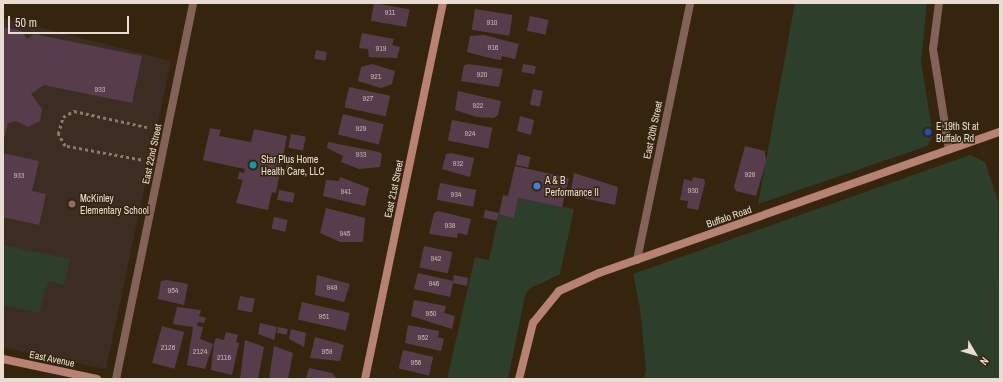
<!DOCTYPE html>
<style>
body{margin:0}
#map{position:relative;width:1003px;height:382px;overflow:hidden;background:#35250f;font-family:"Archivo Narrow",sans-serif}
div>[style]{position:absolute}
.education>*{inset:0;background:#3d2c22}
.green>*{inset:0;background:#2d3e2b}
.building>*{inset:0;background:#573d4c;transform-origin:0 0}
.path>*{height:2.5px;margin-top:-1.25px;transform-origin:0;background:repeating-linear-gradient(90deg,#8a7c6a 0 3px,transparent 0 6px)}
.street>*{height:8px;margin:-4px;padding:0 4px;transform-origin:4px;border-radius:4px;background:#836258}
.secondary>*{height:8px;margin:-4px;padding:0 4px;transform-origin:4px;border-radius:4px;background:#b78173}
.dots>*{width:11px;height:11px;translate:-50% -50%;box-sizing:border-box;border:2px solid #35250f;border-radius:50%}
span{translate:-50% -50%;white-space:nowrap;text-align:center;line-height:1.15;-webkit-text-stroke:3px #35250f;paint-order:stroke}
.number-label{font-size:8px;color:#c4b5af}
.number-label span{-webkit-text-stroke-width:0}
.poi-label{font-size:10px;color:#e8ddd0}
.left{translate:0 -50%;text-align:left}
.street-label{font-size:10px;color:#e8ddd0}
.frame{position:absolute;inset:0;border:4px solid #e8ddd0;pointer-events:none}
.north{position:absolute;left:955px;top:334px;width:40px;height:40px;-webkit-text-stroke:3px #35250f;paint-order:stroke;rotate:128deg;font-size:11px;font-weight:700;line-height:16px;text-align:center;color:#e8ddd0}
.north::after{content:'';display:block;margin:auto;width:14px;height:18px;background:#e8ddd0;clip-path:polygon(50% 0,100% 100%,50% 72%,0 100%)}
.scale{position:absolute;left:8px;top:16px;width:121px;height:18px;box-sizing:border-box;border:2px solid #e8ddd0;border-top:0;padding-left:5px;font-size:12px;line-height:14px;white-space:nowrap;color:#e8ddd0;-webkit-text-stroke:3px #35250f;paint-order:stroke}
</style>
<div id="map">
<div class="education">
<div style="clip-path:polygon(3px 18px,171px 61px,106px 369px,3px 348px)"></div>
</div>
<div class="green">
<div style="clip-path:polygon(795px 3px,927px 3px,921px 62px,933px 136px,927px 146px,758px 204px)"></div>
<div style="clip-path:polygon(970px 155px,985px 162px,998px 201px,1000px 379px,644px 379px,646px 370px,640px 308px,633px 274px)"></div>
<div style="clip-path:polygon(518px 198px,574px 209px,560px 274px,529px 289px,525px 296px,508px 379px,447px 379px,475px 257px,489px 260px,499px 214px,514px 217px)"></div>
<div style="clip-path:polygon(3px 245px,70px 259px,64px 285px,48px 281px,39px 313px,3px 305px)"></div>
</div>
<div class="building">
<div style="left:374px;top:3px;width:36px;height:18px;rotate:10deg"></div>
<div style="left:475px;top:9px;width:38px;height:21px;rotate:9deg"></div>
<div style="left:530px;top:16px;width:19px;height:15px;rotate:12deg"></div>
<div style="clip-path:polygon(3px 27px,22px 31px,27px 39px,34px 34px,142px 56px,132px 103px,44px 85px,31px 94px,42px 109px,40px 121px,28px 127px,16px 121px,8px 123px,3px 142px)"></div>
<div style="clip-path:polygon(362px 33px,394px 39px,392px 45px,400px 47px,397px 58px,369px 57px,368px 49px,359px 48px)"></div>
<div style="clip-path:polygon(484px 35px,519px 44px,515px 59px,502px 56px,501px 60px,494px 59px,467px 52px,470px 36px)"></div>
<div style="left:316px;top:50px;width:11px;height:9px;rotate:10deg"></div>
<div style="clip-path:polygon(372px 64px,395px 71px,392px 84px,381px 88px,358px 81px,361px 67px)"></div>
<div style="clip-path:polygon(469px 64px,503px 69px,499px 87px,461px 81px,464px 65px)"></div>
<div style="left:523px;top:64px;width:13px;height:8px;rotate:9deg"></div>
<div style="left:349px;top:87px;width:42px;height:21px;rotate:12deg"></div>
<div style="left:533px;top:89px;width:10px;height:16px;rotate:11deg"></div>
<div style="clip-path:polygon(458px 91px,501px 101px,498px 115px,494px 118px,477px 117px,455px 110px)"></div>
<div style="left:343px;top:114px;width:42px;height:21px;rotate:14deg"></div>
<div style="clip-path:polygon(520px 116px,534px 120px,531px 135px,517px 131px)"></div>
<div style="left:452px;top:120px;width:41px;height:21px;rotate:11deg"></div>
<div style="clip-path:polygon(210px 128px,221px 130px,219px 136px,251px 142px,254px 129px,287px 136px,276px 193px,272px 192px,268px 210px,236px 203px,243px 180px,238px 179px,239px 172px,244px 173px,245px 169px,203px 160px)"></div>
<div style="left:291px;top:134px;width:15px;height:14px;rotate:11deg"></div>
<div style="clip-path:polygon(328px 142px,379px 152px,382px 154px,380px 167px,359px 169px,341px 162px,343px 156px,327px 148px)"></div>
<div style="clip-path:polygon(745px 146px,765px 151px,766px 162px,756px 196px,736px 191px,734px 187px)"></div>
<div style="clip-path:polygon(3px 153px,39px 161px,32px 191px,46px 194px,39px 225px,3px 217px)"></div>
<div style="clip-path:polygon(451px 153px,474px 158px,470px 177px,442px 169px,446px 154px)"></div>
<div style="left:518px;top:154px;width:13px;height:11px;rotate:13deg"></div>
<div style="left:287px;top:164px;width:7px;height:7px;rotate:16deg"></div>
<div style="clip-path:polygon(515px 166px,569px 178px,562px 207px,518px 198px,514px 218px,499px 214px,503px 195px,508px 196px)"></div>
<div style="clip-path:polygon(574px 173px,618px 187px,615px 205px,570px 195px)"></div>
<div style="clip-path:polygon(340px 177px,369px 188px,365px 206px,323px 196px,326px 180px,339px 181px)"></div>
<div style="clip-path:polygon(693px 177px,704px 179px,705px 183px,698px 210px,687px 208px,688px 201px,680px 200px,684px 179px,692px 181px)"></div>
<div style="left:440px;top:183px;width:37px;height:17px;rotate:11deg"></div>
<div style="left:279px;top:190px;width:16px;height:10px;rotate:11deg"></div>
<div style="clip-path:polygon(326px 208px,365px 218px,363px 242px,340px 242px,320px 233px)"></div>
<div style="left:485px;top:210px;width:14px;height:8px;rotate:12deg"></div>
<div style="clip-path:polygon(438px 211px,471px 219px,467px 235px,458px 233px,457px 238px,429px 234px,434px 213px)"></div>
<div style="left:274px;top:217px;width:14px;height:12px;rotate:12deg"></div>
<div style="left:424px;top:246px;width:29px;height:22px;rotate:12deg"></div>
<div style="clip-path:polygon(418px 273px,453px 281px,454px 275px,468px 278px,467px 286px,453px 283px,450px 297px,414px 289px)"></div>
<div style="clip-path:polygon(317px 275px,350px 284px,344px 302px,315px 295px)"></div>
<div style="clip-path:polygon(167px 280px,188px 284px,184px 305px,158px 299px,161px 281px)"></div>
<div style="left:240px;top:296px;width:15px;height:14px;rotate:11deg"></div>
<div style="clip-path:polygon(414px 300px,446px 306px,444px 313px,455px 316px,452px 329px,411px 316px)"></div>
<div style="left:302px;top:302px;width:49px;height:18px;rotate:13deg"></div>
<div style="clip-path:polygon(177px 307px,201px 310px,199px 316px,206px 318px,204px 323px,198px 322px,197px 326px,203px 327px,200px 339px,213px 344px,205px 369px,187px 365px,193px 327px,173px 324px)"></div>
<div style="clip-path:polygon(260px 323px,277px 327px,274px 340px,258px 334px)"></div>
<div style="clip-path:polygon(408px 325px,439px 331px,438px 337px,444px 339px,441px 351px,405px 343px)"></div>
<div style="left:162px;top:326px;width:23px;height:38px;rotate:15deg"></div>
<div style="left:278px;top:327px;width:10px;height:6px;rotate:11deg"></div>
<div style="clip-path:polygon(291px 329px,306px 333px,304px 347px,289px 339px)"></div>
<div style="clip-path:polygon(226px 332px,238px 335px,236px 342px,239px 343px,232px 375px,211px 370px,214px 343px,216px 338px,224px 340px)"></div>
<div style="clip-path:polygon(315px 337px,344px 345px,340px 361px,310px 358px)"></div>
<div style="clip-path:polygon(245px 340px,264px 347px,258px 379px,240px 379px)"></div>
<div style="clip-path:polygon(274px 346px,293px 353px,288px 379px,269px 379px)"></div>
<div style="left:403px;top:350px;width:31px;height:19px;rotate:13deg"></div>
<div style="clip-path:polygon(309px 368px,332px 373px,337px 379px,306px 379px)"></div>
</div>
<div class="path">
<div style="left:141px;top:160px;width:77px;rotate:-169.6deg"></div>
<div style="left:65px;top:146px;width:14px;rotate:-120deg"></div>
<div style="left:58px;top:134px;width:18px;rotate:-74deg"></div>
<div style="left:63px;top:117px;width:13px;rotate:-29deg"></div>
<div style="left:74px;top:111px;width:75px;rotate:12.4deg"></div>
</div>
<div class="street">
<div style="left:939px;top:3px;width:46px;rotate:97.4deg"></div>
<div style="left:933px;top:49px;width:102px;rotate:81deg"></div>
<div style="left:637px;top:260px;width:262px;rotate:-78.3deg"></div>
<div style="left:116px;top:379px;width:384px;rotate:-78.4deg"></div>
</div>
<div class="secondary">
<div style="left:3px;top:359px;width:96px;rotate:12deg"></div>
<div style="left:365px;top:379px;width:384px;rotate:-78.3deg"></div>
<div style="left:519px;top:379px;width:58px;rotate:-76deg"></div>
<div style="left:533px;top:323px;width:41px;rotate:-50.9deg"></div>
<div style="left:559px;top:291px;width:44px;rotate:-24.2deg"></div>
<div style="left:599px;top:273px;width:425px;rotate:-19.4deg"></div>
</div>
<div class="dots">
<div style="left:928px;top:132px;background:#1a4fb4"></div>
<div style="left:253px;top:165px;background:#0f9aa8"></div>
<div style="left:537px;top:186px;background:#3f7fe0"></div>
<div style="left:72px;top:204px;background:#8d6e63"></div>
</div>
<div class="number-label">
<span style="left:390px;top:13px">911</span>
<span style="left:492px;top:23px">910</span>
<span style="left:493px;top:48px">916</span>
<span style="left:381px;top:49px">919</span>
<span style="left:482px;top:75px">920</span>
<span style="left:376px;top:77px">921</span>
<span style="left:100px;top:90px">933</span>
<span style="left:368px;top:99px">927</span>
<span style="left:478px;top:106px">922</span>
<span style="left:361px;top:129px">929</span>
<span style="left:470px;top:134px">924</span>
<span style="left:361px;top:155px">933</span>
<span style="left:458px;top:164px">932</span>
<span style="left:750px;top:175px">928</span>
<span style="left:19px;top:176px">933</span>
<span style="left:693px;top:191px">930</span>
<span style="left:346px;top:192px">941</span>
<span style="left:456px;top:195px">934</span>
<span style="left:450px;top:226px">938</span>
<span style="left:345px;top:234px">945</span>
<span style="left:436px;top:259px">942</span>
<span style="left:434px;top:284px">946</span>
<span style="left:332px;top:288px">949</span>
<span style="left:173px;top:291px">954</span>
<span style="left:431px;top:314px">950</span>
<span style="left:324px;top:317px">951</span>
<span style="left:423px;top:338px">952</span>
<span style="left:168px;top:348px">2126</span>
<span style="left:200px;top:352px">2124</span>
<span style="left:327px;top:352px">959</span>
<span style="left:224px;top:358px">2116</span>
<span style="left:416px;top:363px">956</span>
</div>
<div class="poi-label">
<span class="left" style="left:936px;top:132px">E 19th St at<br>Buffalo Rd</span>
<span class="left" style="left:261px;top:165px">Star Plus Home<br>Health Care, LLC</span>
<span class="left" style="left:545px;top:186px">A &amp; B<br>Performance II</span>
<span class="left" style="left:80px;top:204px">McKinley<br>Elementary School</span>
</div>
<div class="street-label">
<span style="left:653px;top:130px;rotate:-78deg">East 20th Street</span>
<span style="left:152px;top:154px;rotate:-78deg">East 22nd Street</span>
<span style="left:394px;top:189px;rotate:-78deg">East 21st Street</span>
<span style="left:729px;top:217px;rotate:-19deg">Buffalo Road</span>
<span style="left:52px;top:359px;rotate:12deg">East Avenue</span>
</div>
<div class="frame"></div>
<div class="north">N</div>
<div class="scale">50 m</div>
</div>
